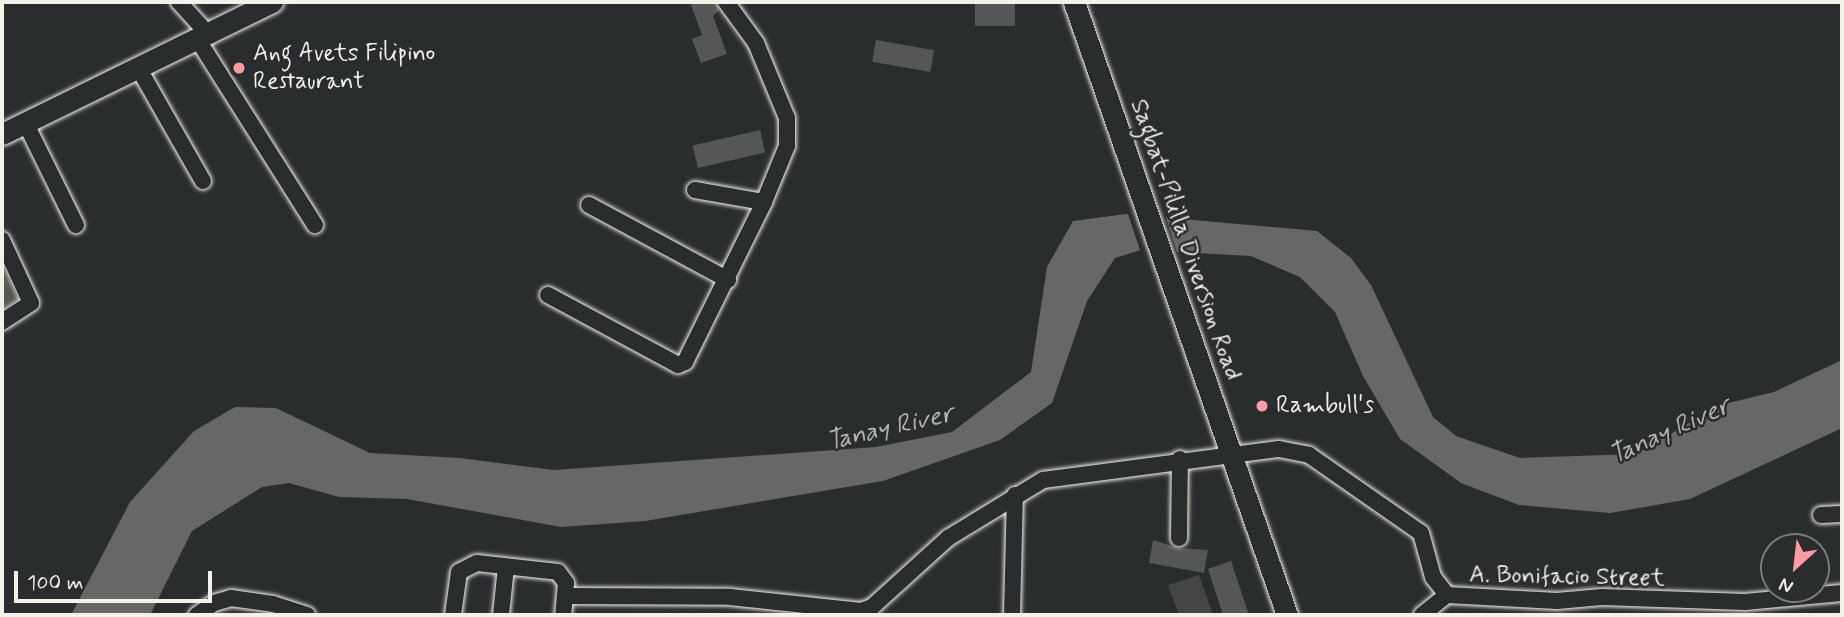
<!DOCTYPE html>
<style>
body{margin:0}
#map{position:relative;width:1844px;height:617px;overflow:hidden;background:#2a2d2e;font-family:Mynerve,sans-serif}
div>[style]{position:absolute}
.green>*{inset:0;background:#444645}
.water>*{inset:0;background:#676866}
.pier>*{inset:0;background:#2a2d2e}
.building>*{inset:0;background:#555756;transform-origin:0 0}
.roads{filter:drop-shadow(0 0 2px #f4f1e8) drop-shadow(0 0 2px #f4f1e8)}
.minor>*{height:16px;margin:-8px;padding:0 8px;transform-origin:8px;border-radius:8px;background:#2a2d2e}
.major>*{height:21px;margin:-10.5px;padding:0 10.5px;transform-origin:10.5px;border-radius:10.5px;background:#2a2d2e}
.dots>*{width:19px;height:19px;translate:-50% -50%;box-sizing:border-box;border:4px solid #2a2d2e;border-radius:50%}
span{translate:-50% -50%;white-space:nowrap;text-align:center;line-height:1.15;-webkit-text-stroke:5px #2a2d2e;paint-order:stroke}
.poi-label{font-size:24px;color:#f4f1e8}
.left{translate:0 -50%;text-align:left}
.street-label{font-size:24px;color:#f4f1e8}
.water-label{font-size:26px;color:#b5b3ae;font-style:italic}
.frame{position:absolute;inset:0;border:4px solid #f4f1e8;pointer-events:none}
.north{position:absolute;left:1760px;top:533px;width:70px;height:70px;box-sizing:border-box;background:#2a2d2e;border:2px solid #7b7b78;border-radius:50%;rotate:207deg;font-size:19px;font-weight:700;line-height:28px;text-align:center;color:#f4f1e8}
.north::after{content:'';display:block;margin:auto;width:24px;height:32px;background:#ff9aa2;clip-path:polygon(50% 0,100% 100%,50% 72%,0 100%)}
.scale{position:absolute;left:14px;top:571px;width:198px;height:32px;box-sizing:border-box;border:4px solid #f4f1e8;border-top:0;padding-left:9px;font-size:21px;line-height:24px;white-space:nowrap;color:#f4f1e8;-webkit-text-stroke:5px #2a2d2e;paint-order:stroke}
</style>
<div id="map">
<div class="green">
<div style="clip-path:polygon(1199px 575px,1213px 615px,1179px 615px,1168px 585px)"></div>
</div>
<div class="water">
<div style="clip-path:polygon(1126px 214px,1317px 231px,1351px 258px,1371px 285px,1433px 417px,1456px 436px,1520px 458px,1636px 454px,1720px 405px,1774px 392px,1842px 360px,1842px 428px,1690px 499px,1610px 513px,1519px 505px,1461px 483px,1400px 439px,1363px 376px,1335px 312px,1300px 277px,1251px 256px,1141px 250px,1115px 258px,1087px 301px,1052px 403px,1000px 440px,883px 481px,645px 521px,561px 527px,407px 499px,339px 497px,289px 483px,262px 487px,192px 531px,150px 615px,71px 615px,130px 502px,194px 431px,235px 407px,276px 408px,370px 453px,460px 458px,554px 470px,876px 447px,952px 432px,1031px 372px,1047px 267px,1073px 221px)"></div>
</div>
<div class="pier">
<div style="clip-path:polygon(1127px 211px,1165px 214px,1178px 255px,1141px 253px)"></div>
</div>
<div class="building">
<div style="clip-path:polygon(690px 2px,716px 2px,719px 10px,713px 16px,727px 54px,701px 63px,692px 39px,702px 35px)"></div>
<div style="left:975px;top:2px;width:40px;height:24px"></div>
<div style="left:876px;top:40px;width:59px;height:22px;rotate:10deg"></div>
<div style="left:760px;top:130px;width:23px;height:69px;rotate:77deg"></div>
<div style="clip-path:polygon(2px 265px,18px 299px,2px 310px)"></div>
<div style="clip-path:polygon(1153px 540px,1178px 548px,1208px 550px,1204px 573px,1149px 563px)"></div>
<div style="clip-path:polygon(1231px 561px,1249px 615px,1223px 615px,1208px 569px)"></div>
</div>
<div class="roads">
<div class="minor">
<div style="left:179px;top:2px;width:43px;rotate:47.8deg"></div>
<div style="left:198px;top:40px;width:219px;rotate:57.7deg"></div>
<div style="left:139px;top:69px;width:129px;rotate:60.3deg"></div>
<div style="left:25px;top:122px;width:115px;rotate:63.7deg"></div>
<div style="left:695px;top:190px;width:70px;rotate:9.9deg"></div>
<div style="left:764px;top:202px;width:61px;rotate:-67.7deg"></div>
<div style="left:787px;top:146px;width:28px;rotate:-90deg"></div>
<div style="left:787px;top:118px;width:81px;rotate:-112.5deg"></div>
<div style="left:756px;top:43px;width:51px;rotate:-126.2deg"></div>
<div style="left:589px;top:205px;width:158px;rotate:28.3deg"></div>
<div style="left:2px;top:240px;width:69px;rotate:65.3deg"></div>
<div style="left:31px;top:303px;width:35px;rotate:147deg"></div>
<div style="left:548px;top:295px;width:148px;rotate:28.3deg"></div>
<div style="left:678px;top:365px;width:8px;rotate:-23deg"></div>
<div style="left:685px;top:362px;width:178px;rotate:-63.7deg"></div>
<div style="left:1821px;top:515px;width:21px;rotate:-3deg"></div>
<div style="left:1179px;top:538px;width:79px;rotate:-89.3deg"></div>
<div style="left:566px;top:596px;width:164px;rotate:0.3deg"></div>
<div style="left:730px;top:597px;width:132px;rotate:6.1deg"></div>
<div style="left:861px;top:611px;width:12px;rotate:-20deg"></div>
<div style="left:872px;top:607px;width:103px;rotate:-42.2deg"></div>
<div style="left:948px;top:538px;width:111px;rotate:-31.4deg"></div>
<div style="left:1043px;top:480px;width:238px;rotate:-7.5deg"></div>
<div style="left:1279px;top:449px;width:31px;rotate:11deg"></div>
<div style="left:1309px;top:455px;width:136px;rotate:34.9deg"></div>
<div style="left:1421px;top:533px;width:46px;rotate:74.7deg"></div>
<div style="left:1433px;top:577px;width:23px;rotate:52deg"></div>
<div style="left:1447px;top:595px;width:110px;rotate:3.1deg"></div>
<div style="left:1557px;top:601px;width:45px;rotate:-5.1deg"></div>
<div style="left:1602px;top:597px;width:143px;rotate:2deg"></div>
<div style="left:1745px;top:602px;width:97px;rotate:-5.3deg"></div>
<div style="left:197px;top:615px;width:21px;rotate:-35deg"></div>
<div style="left:214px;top:603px;width:18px;rotate:-16deg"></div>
<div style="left:231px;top:598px;width:42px;rotate:8.1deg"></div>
<div style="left:273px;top:604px;width:36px;rotate:18deg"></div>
<div style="left:453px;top:615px;width:43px;rotate:-82.1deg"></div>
<div style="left:459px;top:572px;width:20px;rotate:-27deg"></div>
<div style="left:477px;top:563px;width:81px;rotate:6.3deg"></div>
<div style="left:558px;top:572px;width:14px;rotate:54deg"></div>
<div style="left:566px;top:583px;width:32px;rotate:95deg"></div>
<div style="left:501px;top:615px;width:48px;rotate:-84.1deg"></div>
<div style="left:1012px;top:615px;width:120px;rotate:-88.6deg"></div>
<div style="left:1422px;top:615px;width:32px;rotate:-39deg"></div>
</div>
<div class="major">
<div style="left:1074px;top:2px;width:649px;rotate:70.84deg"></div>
<div style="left:2px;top:134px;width:301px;rotate:-26.1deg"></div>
</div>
</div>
<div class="dots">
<div style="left:239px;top:68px;background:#ff9aa2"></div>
<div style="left:1262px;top:406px;background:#ff9aa2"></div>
</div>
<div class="poi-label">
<span class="left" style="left:253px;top:68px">Ang Avets Filipino<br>Restaurant</span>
<span class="left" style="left:1276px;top:406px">Rambull's</span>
</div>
<div class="street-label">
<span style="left:1185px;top:240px;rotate:71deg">Sagbat-Pililla Diversion Road</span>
<span style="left:1567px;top:577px;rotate:1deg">A. Bonifacio Street</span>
</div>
<div class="water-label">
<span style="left:890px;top:429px;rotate:-13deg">Tanay River</span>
<span style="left:1670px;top:432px;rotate:-24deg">Tanay River</span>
</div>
<div class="frame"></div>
<div class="north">N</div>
<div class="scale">100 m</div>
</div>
